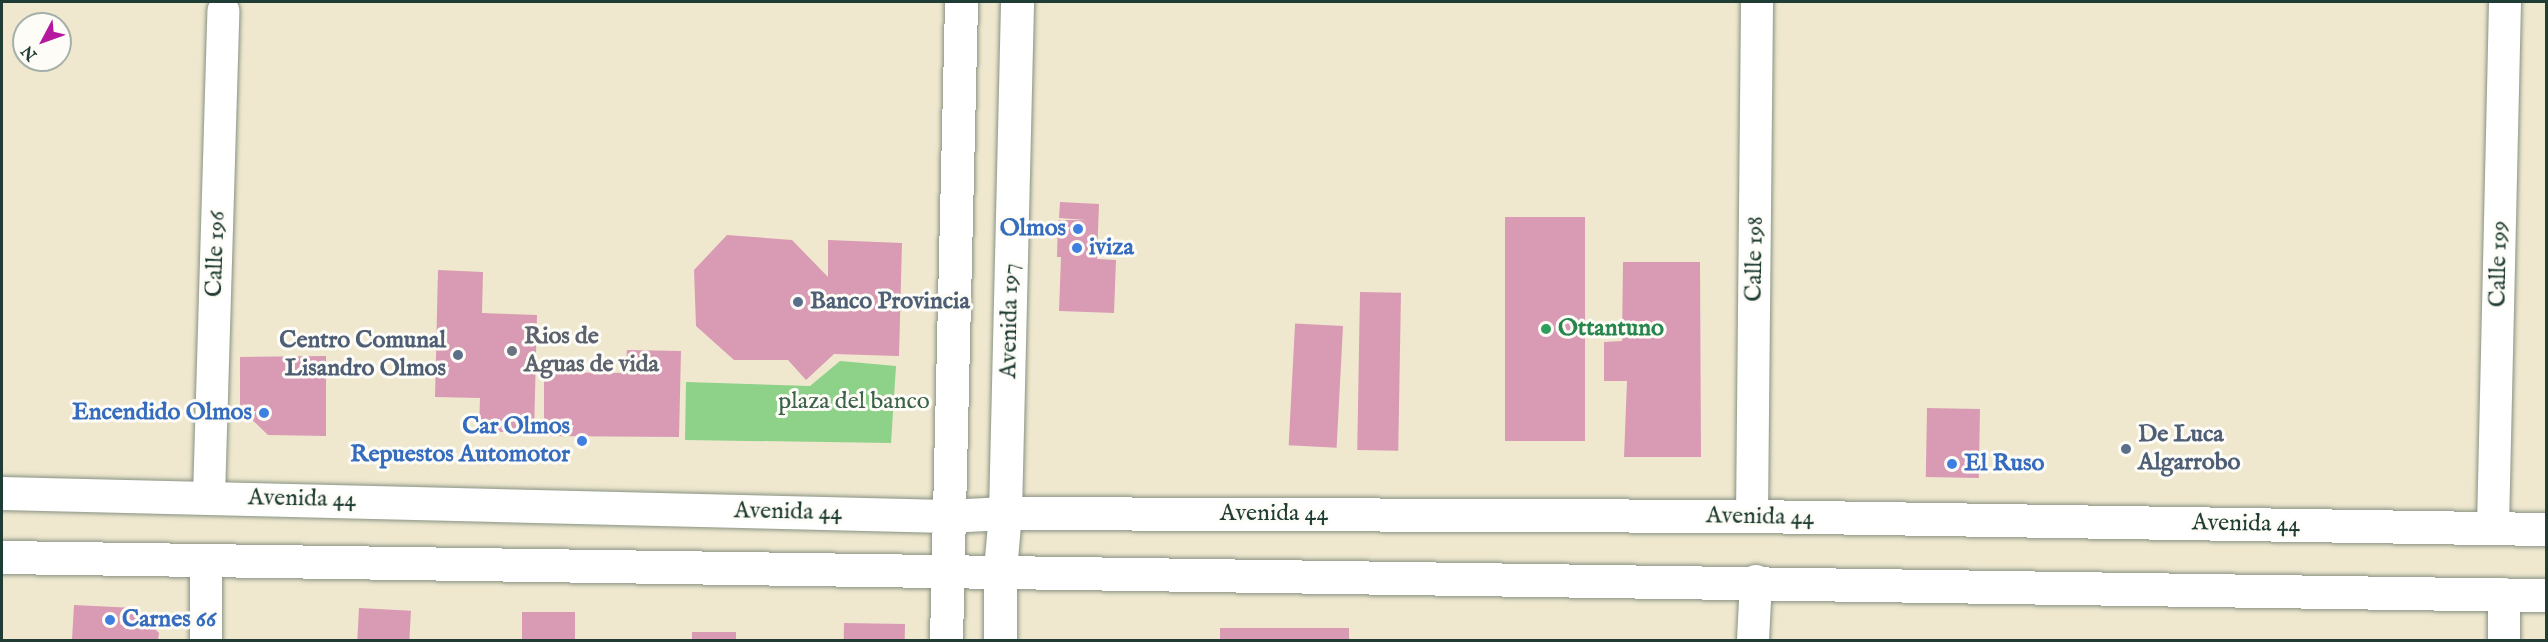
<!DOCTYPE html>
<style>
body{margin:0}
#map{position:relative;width:2548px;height:642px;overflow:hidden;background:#efe8cf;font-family:"IM FELL English",serif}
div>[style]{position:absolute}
.green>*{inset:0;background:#8ed189}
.building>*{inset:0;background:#d99ab4;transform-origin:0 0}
.roads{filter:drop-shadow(0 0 2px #879282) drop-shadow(0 0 2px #879282)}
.minor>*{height:32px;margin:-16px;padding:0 16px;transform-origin:16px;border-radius:16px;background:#fff}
.tertiary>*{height:33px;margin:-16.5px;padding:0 16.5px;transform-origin:16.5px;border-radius:16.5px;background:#fff}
.trunk>*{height:33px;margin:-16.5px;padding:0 16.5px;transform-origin:16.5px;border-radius:16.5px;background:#fff}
.dots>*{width:16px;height:16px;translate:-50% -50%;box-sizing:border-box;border:3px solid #fdfcf7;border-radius:50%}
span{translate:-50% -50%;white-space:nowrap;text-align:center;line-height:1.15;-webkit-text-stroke:6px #fdfcf7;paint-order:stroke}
.shop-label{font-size:24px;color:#366cbe;font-weight:700}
.right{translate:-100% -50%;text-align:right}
.left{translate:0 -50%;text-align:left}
.street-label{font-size:24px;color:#1f3d34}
.service-label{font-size:24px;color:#4e5e75;font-weight:700}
.leisure-label{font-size:24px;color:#27864d;font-weight:700}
.worship-label{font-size:24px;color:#5b616d;font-weight:700}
.park-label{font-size:24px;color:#3b6249}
.frame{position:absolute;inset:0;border:3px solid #1f3d34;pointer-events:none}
.north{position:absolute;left:12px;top:12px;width:60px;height:60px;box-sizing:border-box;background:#fdfcf7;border:2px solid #a4b0a9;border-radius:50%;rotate:229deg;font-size:16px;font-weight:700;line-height:24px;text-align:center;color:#1f3d34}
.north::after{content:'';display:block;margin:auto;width:21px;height:27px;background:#b5179e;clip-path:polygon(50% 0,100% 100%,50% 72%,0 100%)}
</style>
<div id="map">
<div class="green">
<div style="clip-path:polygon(840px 361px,896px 366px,891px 443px,685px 440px,686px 382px,810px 386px)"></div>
</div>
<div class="building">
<div style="clip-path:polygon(1060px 202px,1099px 204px,1097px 259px,1116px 260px,1114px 313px,1059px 311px,1061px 257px,1057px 257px,1058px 220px,1086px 220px,1059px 218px)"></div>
<div style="left:1505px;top:217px;width:80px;height:224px"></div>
<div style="clip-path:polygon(727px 235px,792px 240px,828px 277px,828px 240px,902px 243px,899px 356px,834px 354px,806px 380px,788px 360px,734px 360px,696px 326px,694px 270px)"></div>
<div style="clip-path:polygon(1623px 262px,1700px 262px,1701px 457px,1624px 457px,1627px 381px,1604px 381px,1604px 342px,1622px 341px)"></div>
<div style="clip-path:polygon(438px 270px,483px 272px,482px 313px,537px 315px,534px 433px,479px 431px,480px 398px,435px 397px)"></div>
<div style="left:1360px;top:292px;width:41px;height:158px;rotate:1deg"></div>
<div style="left:1343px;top:326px;width:122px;height:48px;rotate:93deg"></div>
<div style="clip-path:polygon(627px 350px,681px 351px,679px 437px,544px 436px,544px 372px,625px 373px)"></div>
<div style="clip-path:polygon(326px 356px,326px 436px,268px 435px,240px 408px,240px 357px)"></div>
<div style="left:1927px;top:408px;width:53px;height:69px;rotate:1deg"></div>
<div style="clip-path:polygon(74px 605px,135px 608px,159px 633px,158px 640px,72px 640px)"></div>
<div style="left:359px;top:608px;width:52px;height:32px;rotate:3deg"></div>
<div style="left:522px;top:612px;width:53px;height:28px"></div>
<div style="left:844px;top:623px;width:61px;height:17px;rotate:1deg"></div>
<div style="left:1220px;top:628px;width:129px;height:12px"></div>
<div style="left:692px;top:632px;width:44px;height:8px"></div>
</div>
<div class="roads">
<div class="minor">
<div style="left:209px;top:497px;width:486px;rotate:-88.3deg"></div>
<div style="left:1752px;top:516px;width:514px;rotate:-89.44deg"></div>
<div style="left:2493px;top:527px;width:525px;rotate:-88.69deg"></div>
<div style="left:206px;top:561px;width:79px;rotate:90deg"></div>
<div style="left:1753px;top:640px;width:59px;rotate:-87.1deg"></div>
<div style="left:2504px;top:640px;width:46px;rotate:-90deg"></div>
</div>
<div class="tertiary">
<div style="left:946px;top:640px;width:638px;rotate:-88.65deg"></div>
<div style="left:1000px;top:640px;width:70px;rotate:-90deg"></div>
<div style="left:1000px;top:570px;width:57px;rotate:-85deg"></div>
<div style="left:1005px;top:513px;width:511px;rotate:-88.65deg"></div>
</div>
<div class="trunk">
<div style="left:2px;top:493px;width:945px;rotate:1.39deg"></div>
<div style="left:947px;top:516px;width:58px;rotate:-3deg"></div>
<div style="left:1005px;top:513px;width:747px;rotate:0.23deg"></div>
<div style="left:1752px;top:516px;width:794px;rotate:0.94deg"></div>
<div style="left:2px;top:557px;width:2544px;rotate:0.86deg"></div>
</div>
</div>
<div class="dots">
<div style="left:1078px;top:229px;background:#3f7fe0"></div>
<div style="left:1077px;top:248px;background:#3f7fe0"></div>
<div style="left:798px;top:302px;background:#5c6f8a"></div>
<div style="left:1546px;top:329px;background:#2e9e5b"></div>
<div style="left:512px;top:351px;background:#6b7280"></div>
<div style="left:458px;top:355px;background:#5c6f8a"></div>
<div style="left:264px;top:413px;background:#3f7fe0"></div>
<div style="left:582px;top:441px;background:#3f7fe0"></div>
<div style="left:2126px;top:449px;background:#5c6f8a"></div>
<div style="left:1952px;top:464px;background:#3f7fe0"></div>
<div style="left:110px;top:620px;background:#3f7fe0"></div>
</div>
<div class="shop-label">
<span class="right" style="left:1066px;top:229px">Olmos</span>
<span class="left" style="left:1089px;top:248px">iviza</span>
<span class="right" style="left:252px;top:413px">Encendido Olmos</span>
<span class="right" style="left:570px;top:441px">Car Olmos<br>Repuestos Automotor</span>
<span class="left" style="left:1964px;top:464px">El Ruso</span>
<span class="left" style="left:122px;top:620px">Carnes 66</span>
</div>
<div class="street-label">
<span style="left:216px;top:254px;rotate:-88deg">Calle 196</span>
<span style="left:1755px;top:259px;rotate:-89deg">Calle 198</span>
<span style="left:2499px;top:264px;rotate:-89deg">Calle 199</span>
<span style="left:1010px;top:321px;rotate:-89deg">Avenida 197</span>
<span style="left:302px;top:499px;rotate:1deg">Avenida 44</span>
<span style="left:788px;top:512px;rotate:1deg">Avenida 44</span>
<span style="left:1274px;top:514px">Avenida 44</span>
<span style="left:1760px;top:517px;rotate:1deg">Avenida 44</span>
<span style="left:2246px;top:524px;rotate:1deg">Avenida 44</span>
</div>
<div class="service-label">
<span class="left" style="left:810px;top:302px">Banco Provincia</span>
<span class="right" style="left:446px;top:355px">Centro Comunal<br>Lisandro Olmos</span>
<span class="left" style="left:2138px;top:449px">De Luca<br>Algarrobo</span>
</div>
<div class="leisure-label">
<span class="left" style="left:1558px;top:329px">Ottantuno</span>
</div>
<div class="worship-label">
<span class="left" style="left:524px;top:351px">Rios de<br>Aguas de vida</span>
</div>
<div class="park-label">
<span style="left:854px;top:402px">plaza del banco</span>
</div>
<div class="frame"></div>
<div class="north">N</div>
</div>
